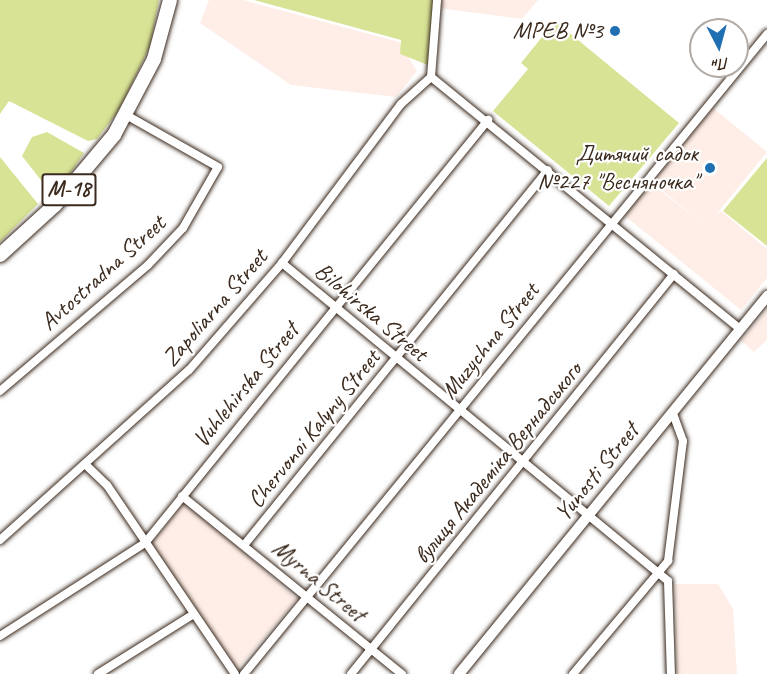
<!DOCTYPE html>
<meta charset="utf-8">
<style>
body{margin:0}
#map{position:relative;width:767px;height:674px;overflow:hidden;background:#fff;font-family:Caveat,sans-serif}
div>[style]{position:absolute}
.built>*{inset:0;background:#feeee7}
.green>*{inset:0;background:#d8e396}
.roads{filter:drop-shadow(0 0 2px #3b2a1e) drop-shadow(0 0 2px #3b2a1e)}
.minor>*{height:8px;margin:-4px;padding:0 4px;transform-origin:4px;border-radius:4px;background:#fff}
.tertiary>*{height:10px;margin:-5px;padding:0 5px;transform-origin:5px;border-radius:5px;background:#fff}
.trunk>*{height:14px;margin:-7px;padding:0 7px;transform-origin:7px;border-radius:7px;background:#fff}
.dots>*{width:16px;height:16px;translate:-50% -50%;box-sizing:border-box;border:3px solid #fff;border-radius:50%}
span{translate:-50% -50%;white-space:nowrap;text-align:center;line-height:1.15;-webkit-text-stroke:4.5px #fff;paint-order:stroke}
.shield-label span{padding:2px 4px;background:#fff;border:2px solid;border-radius:4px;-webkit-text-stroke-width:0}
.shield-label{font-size:22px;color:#3b2a1e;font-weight:700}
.poi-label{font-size:24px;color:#3b2a1e}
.right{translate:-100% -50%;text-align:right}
.street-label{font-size:24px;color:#3b2a1e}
.north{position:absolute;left:689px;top:18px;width:60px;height:60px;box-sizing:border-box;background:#fff;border:2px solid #b1aaa5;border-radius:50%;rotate:174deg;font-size:16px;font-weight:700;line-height:24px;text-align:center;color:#3b2a1e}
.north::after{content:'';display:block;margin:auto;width:21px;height:27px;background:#1f6fb2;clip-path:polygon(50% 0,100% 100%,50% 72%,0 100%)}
</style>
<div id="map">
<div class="built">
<div style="clip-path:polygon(209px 0,243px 0,399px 42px,417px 71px,396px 97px,291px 85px,200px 23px)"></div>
<div style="clip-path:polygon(439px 0,538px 0,522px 19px,439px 8px)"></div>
<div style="clip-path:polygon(713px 108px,767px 152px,715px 216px,721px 211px,767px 249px,767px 278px,741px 310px,625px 216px,651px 183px,707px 227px,652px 182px)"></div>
<div style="clip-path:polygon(767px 309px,767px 340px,754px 352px,741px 341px)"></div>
<div style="clip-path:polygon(185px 502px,297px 599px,237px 669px,150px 546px)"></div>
<div style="clip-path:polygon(675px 584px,718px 584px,733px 609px,737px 674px,677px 674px)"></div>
</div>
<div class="green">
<div style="clip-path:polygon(0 0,159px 0,150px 46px,119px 110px,97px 139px,88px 141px,9px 101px,0 114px)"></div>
<div style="clip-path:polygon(254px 0,437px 0,433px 67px,400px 54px,401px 40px)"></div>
<div style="clip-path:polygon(555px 21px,679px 123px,609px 206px,493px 111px,528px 69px,521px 63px)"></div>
<div style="clip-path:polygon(47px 132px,84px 153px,59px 190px,47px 188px,22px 156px,32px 137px)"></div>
<div style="clip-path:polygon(0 157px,38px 204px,0 242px)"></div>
<div style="clip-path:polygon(767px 158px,767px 246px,723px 211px)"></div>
</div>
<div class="roads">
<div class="minor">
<div style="left:431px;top:77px;width:399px;rotate:39.2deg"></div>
<div style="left:431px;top:77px;width:77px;rotate:-85.5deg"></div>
<div style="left:282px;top:263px;width:500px;rotate:39.48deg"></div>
<div style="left:668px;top:581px;width:93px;rotate:88.2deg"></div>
<div style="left:0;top:391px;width:194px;rotate:-40.4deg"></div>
<div style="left:148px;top:265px;width:51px;rotate:-46.6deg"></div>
<div style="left:183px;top:228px;width:70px;rotate:-60.2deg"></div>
<div style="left:218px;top:167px;width:106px;rotate:-150.5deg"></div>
<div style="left:87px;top:466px;width:28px;rotate:44deg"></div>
<div style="left:107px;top:485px;width:228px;rotate:55.9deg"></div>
<div style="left:182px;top:496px;width:283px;rotate:39deg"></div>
<div style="left:0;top:540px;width:254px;rotate:-42deg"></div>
<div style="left:189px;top:370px;width:142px;rotate:-49deg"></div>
<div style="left:282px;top:263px;width:199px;rotate:-53.2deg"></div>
<div style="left:401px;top:104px;width:40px;rotate:-42deg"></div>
<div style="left:245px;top:544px;width:481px;rotate:-51deg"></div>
<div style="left:0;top:636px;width:172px;rotate:-32.7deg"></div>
<div style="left:145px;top:543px;width:545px;rotate:-50.96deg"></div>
<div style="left:98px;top:674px;width:111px;rotate:-32.1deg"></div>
<div style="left:244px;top:674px;width:827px;rotate:-50.74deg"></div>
<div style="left:351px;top:674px;width:514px;rotate:-51.08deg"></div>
<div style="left:573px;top:674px;width:148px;rotate:-49.9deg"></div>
<div style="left:668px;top:561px;width:121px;rotate:-82.9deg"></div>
<div style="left:683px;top:441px;width:30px;rotate:-110deg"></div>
</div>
<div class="tertiary">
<div style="left:459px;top:674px;width:488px;rotate:-50.8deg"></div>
</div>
<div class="trunk">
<div style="left:0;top:255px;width:74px;rotate:-42.3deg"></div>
<div style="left:55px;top:205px;width:92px;rotate:-49.9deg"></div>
<div style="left:114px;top:135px;width:86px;rotate:-62.2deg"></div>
<div style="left:154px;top:59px;width:61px;rotate:-74.8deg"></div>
</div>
</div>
<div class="dots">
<div style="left:615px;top:31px;background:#1f6fb2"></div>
<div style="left:710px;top:168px;background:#1f6fb2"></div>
</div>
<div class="shield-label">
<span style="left:69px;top:190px">М-18</span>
</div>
<div class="poi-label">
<span class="right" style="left:603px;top:31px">МРЕВ №3</span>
<span class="right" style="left:698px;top:168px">Дитячий садок<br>№227 "Весняночка"</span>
</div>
<div class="street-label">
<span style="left:103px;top:273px;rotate:-42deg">Avtostradna Street</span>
<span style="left:215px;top:308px;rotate:-49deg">Zapoliarna Street</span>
<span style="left:371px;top:312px;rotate:40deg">Bilohirska Street</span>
<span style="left:490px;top:341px;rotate:-51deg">Muzychna Street</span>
<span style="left:246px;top:385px;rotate:-51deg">Vuhlehirska Street</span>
<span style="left:314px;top:429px;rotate:-51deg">Chervonoi Kalyny Street</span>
<span style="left:498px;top:463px;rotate:-51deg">вулиця Академіка Вернадського</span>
<span style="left:597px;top:472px;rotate:-51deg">Yunosti Street</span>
<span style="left:319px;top:581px;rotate:40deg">Myrna Street</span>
</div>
<div class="north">Пн</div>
</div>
